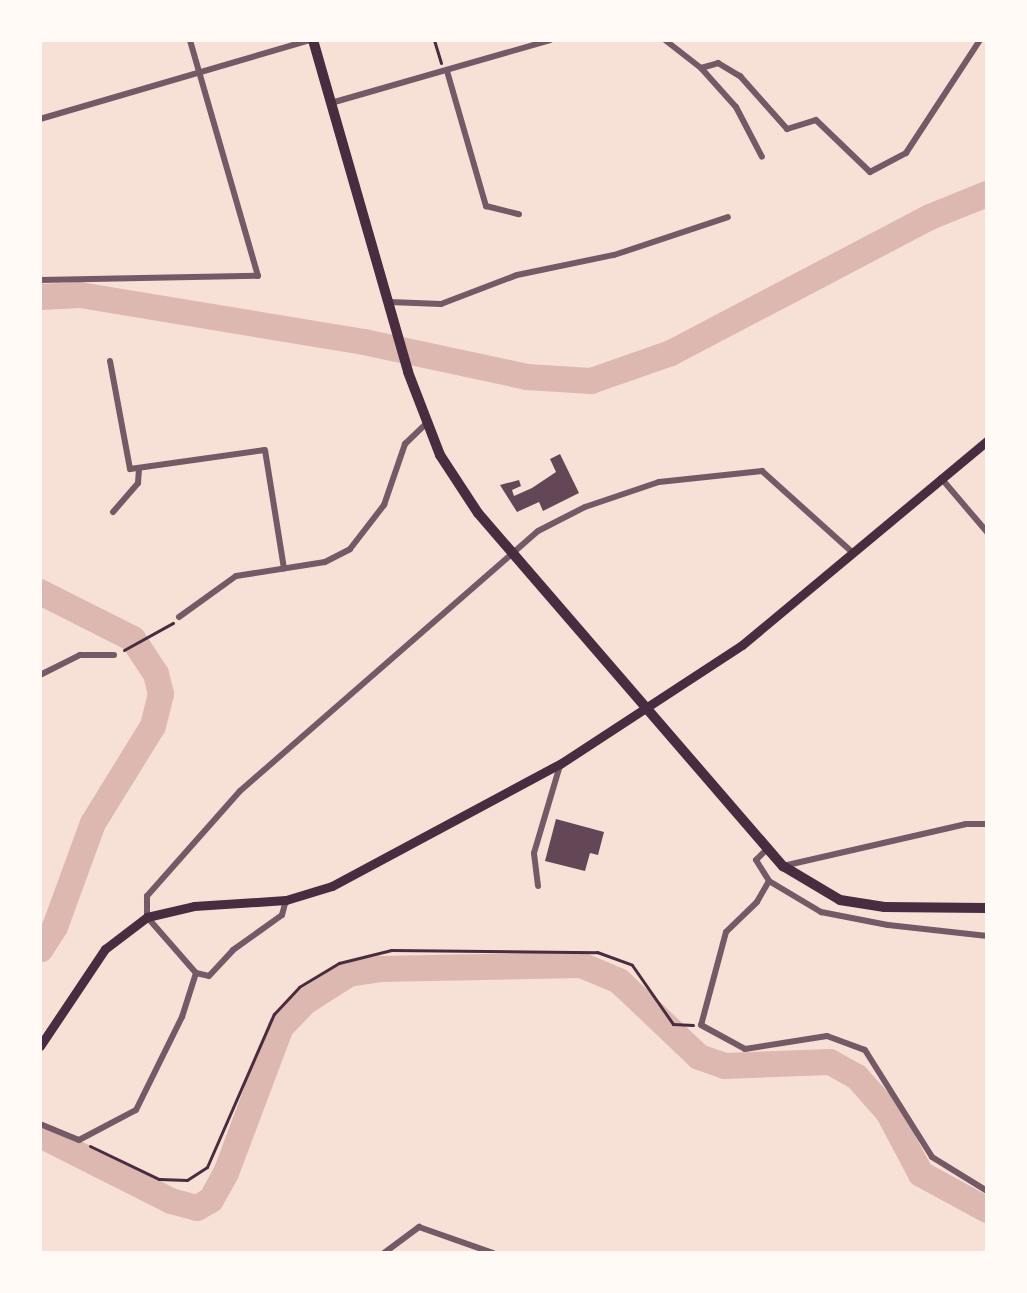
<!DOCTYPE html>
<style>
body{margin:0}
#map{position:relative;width:1027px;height:1293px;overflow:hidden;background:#f7e1d7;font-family:"Titillium Web",sans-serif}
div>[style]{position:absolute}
.river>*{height:26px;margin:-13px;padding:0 13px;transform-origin:13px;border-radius:13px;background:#dcb8b0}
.building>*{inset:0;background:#644757}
.path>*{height:3px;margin:-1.5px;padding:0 1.5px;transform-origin:1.5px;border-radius:1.5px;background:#4a2c40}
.minor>*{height:6px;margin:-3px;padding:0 3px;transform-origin:3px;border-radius:3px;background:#755966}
.primary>*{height:9px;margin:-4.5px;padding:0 4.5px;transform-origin:4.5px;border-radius:4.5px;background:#4a2c40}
.trunk>*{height:10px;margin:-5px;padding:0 5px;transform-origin:5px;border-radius:5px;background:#4a2c40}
span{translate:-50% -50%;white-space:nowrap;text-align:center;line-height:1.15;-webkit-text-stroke:8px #fffaf5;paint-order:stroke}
.frame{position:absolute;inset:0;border:42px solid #fffaf5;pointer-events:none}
</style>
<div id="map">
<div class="river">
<div style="left:40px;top:297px;width:40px;rotate:-2.9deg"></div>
<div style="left:80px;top:295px;width:288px;rotate:9.4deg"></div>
<div style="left:364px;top:342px;width:167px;rotate:12.1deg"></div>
<div style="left:527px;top:377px;width:64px;rotate:3.6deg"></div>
<div style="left:591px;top:381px;width:85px;rotate:-19.3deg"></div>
<div style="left:671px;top:353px;width:293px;rotate:-27.7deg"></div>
<div style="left:930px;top:217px;width:61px;rotate:-22deg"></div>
<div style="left:40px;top:592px;width:104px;rotate:26.8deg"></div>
<div style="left:133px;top:639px;width:42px;rotate:56.7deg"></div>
<div style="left:156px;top:674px;width:21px;rotate:76deg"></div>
<div style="left:161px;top:694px;width:33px;rotate:104deg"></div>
<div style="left:153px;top:726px;width:114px;rotate:121.7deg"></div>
<div style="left:93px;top:823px;width:111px;rotate:110.1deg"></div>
<div style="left:55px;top:927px;width:27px;rotate:123deg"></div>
<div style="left:40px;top:1135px;width:147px;rotate:26.7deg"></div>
<div style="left:171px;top:1201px;width:27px;rotate:15deg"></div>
<div style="left:197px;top:1208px;width:16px;rotate:-30deg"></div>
<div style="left:211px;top:1200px;width:31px;rotate:-61deg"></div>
<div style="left:226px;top:1173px;width:156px;rotate:-69.4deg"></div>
<div style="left:281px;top:1027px;width:35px;rotate:-46deg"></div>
<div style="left:305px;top:1002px;width:52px;rotate:-32.5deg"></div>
<div style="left:349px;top:974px;width:30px;rotate:-9deg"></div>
<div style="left:379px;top:969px;width:202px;rotate:-1.1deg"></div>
<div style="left:581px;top:965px;width:41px;rotate:22.8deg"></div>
<div style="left:619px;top:981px;width:110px;rotate:43.5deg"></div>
<div style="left:699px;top:1057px;width:28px;rotate:19deg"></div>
<div style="left:725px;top:1066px;width:105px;rotate:-2.2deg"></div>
<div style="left:830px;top:1062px;width:31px;rotate:29deg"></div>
<div style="left:857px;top:1077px;width:47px;rotate:48.5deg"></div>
<div style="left:888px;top:1112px;width:70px;rotate:62deg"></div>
<div style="left:921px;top:1174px;width:75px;rotate:28.6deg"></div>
</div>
<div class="building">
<div style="clip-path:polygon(560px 454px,579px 493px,543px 511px,539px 502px,517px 512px,500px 485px,519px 480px,521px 486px,512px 490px,514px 496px,532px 488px,556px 472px,550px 459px)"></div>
<div style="clip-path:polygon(556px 819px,604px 832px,598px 855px,590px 853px,585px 871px,545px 861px)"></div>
</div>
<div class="path">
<div style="left:434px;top:40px;width:24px;rotate:73deg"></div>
<div style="left:124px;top:650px;width:56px;rotate:-28.9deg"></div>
<div style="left:90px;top:1146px;width:76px;rotate:25.6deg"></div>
<div style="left:159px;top:1179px;width:28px;rotate:2deg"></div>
<div style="left:187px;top:1180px;width:24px;rotate:-33deg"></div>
<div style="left:207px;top:1167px;width:167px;rotate:-66.4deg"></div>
<div style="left:274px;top:1014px;width:37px;rotate:-47deg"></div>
<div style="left:299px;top:987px;width:47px;rotate:-31deg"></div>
<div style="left:339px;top:963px;width:54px;rotate:-14deg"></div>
<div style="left:391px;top:950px;width:206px;rotate:0.6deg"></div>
<div style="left:597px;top:952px;width:37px;rotate:20deg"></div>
<div style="left:632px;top:965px;width:72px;rotate:55.2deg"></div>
<div style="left:673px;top:1024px;width:20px;rotate:3deg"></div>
</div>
<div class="minor">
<div style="left:665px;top:40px;width:46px;rotate:37.9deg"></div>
<div style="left:701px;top:68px;width:18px;rotate:-16deg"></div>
<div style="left:718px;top:63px;width:26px;rotate:31deg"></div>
<div style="left:740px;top:76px;width:71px;rotate:48.4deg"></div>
<div style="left:787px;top:129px;width:30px;rotate:-17deg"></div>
<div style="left:816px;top:120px;width:75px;rotate:43.9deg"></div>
<div style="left:870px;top:172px;width:41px;rotate:-27.8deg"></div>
<div style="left:906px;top:153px;width:135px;rotate:-56.8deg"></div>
<div style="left:701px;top:68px;width:52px;rotate:48.1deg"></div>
<div style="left:736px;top:107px;width:56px;rotate:62.5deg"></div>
<div style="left:447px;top:71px;width:141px;rotate:73.9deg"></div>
<div style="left:486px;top:206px;width:34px;rotate:14deg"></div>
<div style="left:331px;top:103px;width:228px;rotate:-16deg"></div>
<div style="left:40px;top:119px;width:281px;rotate:-16.3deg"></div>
<div style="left:40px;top:280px;width:218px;rotate:-1.1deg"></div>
<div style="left:258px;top:276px;width:246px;rotate:-106.1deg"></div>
<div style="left:389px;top:302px;width:52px;rotate:2.2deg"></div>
<div style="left:441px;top:304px;width:81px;rotate:-20.9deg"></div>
<div style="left:517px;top:275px;width:99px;rotate:-11.7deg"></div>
<div style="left:614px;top:255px;width:120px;rotate:-18.4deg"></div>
<div style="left:110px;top:361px;width:110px;rotate:79.5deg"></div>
<div style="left:130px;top:469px;width:136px;rotate:-8deg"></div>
<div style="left:265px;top:450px;width:120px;rotate:80.9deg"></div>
<div style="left:941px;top:478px;width:71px;rotate:49.6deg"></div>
<div style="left:113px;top:512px;width:38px;rotate:-49deg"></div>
<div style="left:138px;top:483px;width:15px;rotate:-86deg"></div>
<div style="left:179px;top:617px;width:70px;rotate:-35.7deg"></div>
<div style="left:236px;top:576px;width:90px;rotate:-8.9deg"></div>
<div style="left:325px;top:562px;width:28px;rotate:-27deg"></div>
<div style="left:350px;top:549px;width:56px;rotate:-52.3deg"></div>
<div style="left:384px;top:505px;width:65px;rotate:-71deg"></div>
<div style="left:405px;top:444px;width:30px;rotate:-44deg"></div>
<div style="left:40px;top:675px;width:45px;rotate:-26.6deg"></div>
<div style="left:80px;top:655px;width:34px"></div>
<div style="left:766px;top:850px;width:14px;rotate:135deg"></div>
<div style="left:756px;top:860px;width:25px;rotate:58deg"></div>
<div style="left:769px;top:881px;width:61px;rotate:30.8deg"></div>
<div style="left:821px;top:912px;width:68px;rotate:11deg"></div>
<div style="left:888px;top:925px;width:100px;rotate:6.3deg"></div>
<div style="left:783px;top:866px;width:188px;rotate:-12.9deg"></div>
<div style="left:966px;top:824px;width:21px"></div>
<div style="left:769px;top:881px;width:24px;rotate:120deg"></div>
<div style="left:757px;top:902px;width:43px;rotate:135.9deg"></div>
<div style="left:726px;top:932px;width:96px;rotate:105deg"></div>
<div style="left:701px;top:1025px;width:50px;rotate:28.6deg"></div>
<div style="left:745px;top:1049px;width:83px;rotate:-9deg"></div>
<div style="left:827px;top:1036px;width:40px;rotate:20.2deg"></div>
<div style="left:865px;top:1050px;width:126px;rotate:57.9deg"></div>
<div style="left:932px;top:1157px;width:65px;rotate:31.7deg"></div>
<div style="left:538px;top:886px;width:33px;rotate:-97deg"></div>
<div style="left:534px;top:853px;width:92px;rotate:-73.5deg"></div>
<div style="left:196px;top:973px;width:13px;rotate:13deg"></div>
<div style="left:209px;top:976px;width:35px;rotate:-47deg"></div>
<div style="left:233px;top:950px;width:60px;rotate:-35.5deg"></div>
<div style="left:282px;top:915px;width:16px;rotate:-75deg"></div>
<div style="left:40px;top:1124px;width:42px;rotate:22.3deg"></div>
<div style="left:79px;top:1140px;width:64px;rotate:-27.8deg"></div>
<div style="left:136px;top:1110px;width:104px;rotate:-63.7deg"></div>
<div style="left:182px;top:1017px;width:46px;rotate:-72.3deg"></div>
<div style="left:196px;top:973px;width:74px;rotate:-131.2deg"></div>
<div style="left:147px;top:917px;width:21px;rotate:-90deg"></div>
<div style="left:147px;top:896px;width:140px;rotate:-48.5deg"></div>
<div style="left:240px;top:791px;width:395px;rotate:-41.1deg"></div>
<div style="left:538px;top:531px;width:53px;rotate:-27.1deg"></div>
<div style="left:585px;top:507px;width:78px;rotate:-18.7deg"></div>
<div style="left:659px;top:482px;width:104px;rotate:-6.1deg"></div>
<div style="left:762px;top:471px;width:120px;rotate:42deg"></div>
<div style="left:384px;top:1253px;width:44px;rotate:-36.6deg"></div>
<div style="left:419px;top:1227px;width:78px;rotate:19.4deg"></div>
</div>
<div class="primary">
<div style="left:40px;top:1046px;width:117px;rotate:-56.2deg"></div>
<div style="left:105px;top:949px;width:53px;rotate:-37.3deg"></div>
<div style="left:147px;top:917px;width:48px;rotate:-13.2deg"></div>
<div style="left:194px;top:906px;width:92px;rotate:-3.7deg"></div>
<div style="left:286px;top:900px;width:48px;rotate:-16.9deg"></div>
<div style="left:332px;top:886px;width:259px;rotate:-28.2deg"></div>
<div style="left:560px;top:764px;width:217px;rotate:-33.2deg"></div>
<div style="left:742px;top:645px;width:319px;rotate:-39.8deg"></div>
</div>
<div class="trunk">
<div style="left:313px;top:40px;width:345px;rotate:74deg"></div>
<div style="left:408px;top:372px;width:89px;rotate:68.9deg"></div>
<div style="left:440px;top:455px;width:69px;rotate:56.8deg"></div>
<div style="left:478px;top:513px;width:467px;rotate:49.2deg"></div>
<div style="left:783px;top:866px;width:66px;rotate:30.8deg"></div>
<div style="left:840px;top:900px;width:45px;rotate:9deg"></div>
<div style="left:884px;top:907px;width:103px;rotate:0.6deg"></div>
</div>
<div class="frame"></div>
</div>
